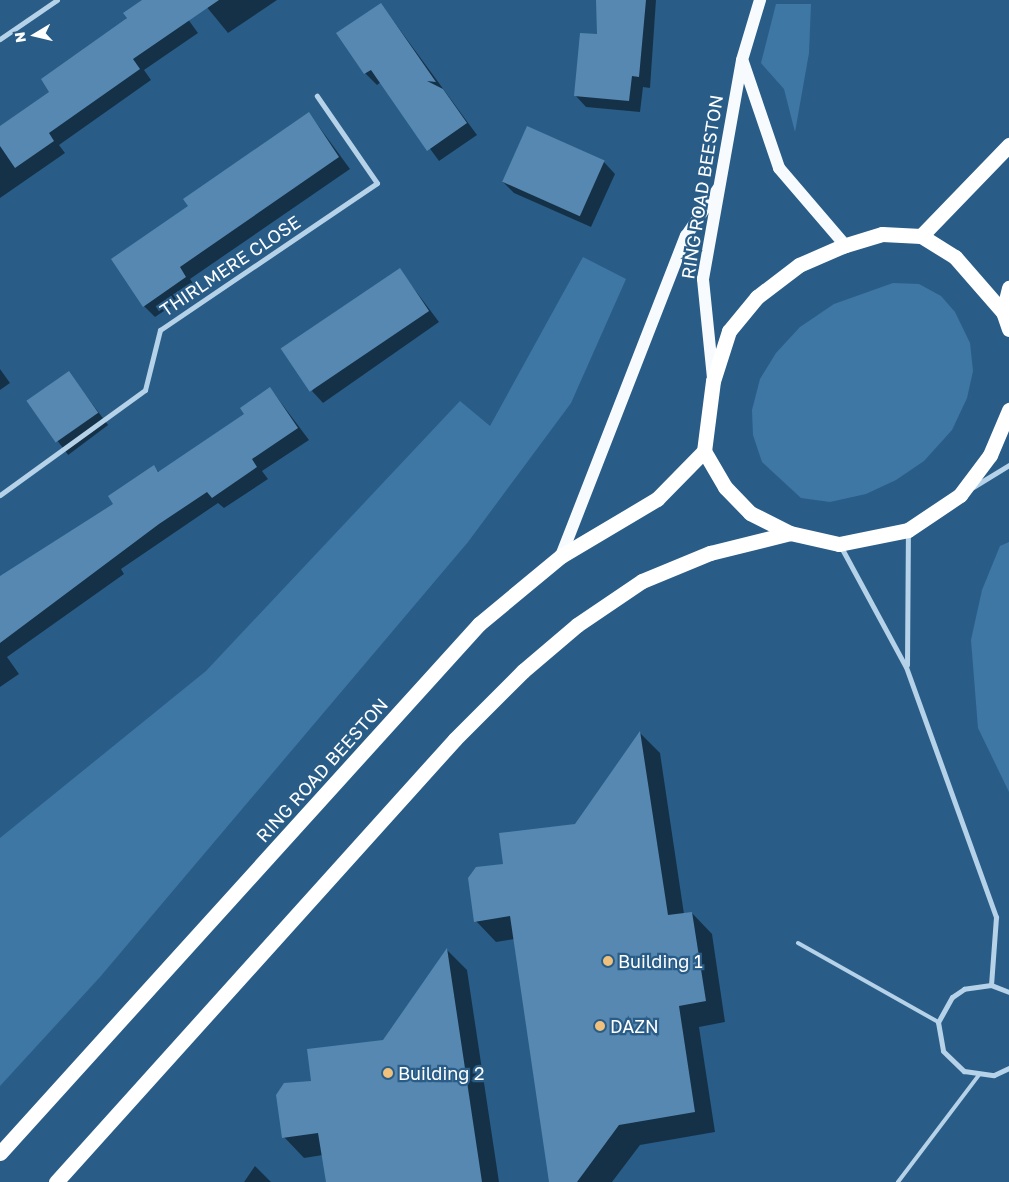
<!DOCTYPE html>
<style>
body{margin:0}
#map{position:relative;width:1009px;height:1182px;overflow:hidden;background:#295d88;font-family:"Golos Text",sans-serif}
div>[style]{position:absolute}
.green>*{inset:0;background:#3e77a4}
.shadow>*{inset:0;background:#0007;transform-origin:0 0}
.building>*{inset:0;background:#5688b1;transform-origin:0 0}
.lane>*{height:4px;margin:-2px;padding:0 2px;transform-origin:2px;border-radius:2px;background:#b5d2e8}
.street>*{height:5px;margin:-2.5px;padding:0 2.5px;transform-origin:2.5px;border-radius:2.5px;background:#b5d2e8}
.primary>*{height:12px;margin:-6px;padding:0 6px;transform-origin:6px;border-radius:6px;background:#f7fbfe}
.highway>*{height:15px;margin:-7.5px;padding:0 7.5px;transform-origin:7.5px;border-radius:7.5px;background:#fff}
.dots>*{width:14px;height:14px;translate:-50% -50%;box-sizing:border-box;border:2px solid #295d88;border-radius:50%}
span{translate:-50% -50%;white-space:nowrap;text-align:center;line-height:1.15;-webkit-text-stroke:4.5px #295d88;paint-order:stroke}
.street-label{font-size:18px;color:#fff}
.poi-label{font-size:18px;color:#fff}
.left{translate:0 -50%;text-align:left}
.north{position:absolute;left:10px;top:10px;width:50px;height:50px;-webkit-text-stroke:4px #295d88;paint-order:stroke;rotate:261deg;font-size:14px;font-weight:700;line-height:20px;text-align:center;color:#fff}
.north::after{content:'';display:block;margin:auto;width:18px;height:22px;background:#fff;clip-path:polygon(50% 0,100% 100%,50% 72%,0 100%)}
</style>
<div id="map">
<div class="green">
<div style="clip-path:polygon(776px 4px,811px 4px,809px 53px,795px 132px,784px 89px,761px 63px)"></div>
<div style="clip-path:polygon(583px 257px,626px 279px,571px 403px,468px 542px,100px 977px,0 1086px,0 838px,206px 671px,460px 401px,490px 426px)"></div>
<div style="clip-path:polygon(893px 283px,919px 284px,941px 296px,955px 312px,970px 343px,973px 371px,967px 398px,952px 430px,924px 461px,896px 480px,866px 494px,830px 502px,801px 498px,762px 462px,753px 435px,752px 410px,760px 379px,776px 353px,800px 327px,834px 304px)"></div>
<div style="clip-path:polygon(1009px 542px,1009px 792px,978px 728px,971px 640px,982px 590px,1000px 546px)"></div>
</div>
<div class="shadow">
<div style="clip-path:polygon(145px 0,174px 0,198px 33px,144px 70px,151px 80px,59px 145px,65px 153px,0 198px,0 129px,51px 93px)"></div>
<div style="clip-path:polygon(201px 0,277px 0,228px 33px)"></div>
<div style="clip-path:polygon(597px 0,656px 0,650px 88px,643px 87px,640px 112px,586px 107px,575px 95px,598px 36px)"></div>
<div style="clip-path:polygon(381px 4px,477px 135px,439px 161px,381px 82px,377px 85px,365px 73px,338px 33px)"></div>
<div style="clip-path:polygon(309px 113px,350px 169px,190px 279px,197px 289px,155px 317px,144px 306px,190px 207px)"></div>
<div style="clip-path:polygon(538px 133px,604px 162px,615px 174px,591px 227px,514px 193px,503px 182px)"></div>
<div style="clip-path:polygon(400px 270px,439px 322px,323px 403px,312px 391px)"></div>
<div style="clip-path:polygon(0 369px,10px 383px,0 390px)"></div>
<div style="left:69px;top:373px;width:65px;height:50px;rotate:53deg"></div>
<div style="clip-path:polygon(270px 388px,309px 440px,262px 471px,268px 479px,224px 508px,218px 503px,121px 569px,124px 574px,7px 657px,19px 674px,0 687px,0 578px,115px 504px,154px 467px,159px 472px,246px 414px)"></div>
<div style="clip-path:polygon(640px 733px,660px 753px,684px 914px,692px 913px,712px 934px,725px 1022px,699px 1027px,715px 1132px,640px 1145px,612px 1182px,551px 1182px,515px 939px,496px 942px,476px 921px,505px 865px,576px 825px)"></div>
<div style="clip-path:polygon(447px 950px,467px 970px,499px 1182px,327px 1182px,323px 1155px,304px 1158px,284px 1137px,312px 1082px,384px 1041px)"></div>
<div style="clip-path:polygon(255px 1166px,271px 1182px,244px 1182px)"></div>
</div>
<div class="building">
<div style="clip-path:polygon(142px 0,219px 0,133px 59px,140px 69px,49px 133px,54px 141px,15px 168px,0 146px,0 126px,49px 92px,41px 79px,127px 18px,123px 13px)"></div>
<div style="clip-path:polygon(596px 0,646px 0,639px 77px,632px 76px,629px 101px,574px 96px,580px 33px,597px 34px)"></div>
<div style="clip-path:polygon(381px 3px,436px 82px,427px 81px,443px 89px,467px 123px,427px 151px,371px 70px,364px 74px,336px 33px)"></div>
<div style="clip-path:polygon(309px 112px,339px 157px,180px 267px,186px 277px,143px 307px,111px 259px,188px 206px,183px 199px)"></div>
<div style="left:527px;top:126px;width:85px;height:61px;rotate:24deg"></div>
<div style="left:400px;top:268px;width:52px;height:144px;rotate:56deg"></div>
<div style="left:69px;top:371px;width:51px;height:52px;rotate:55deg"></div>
<div style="clip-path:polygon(270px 387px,298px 428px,252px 459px,257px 467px,212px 498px,207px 492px,159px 524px,0 643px,0 576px,113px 504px,108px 496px,154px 465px,158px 472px,244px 414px,240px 408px)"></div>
<div style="clip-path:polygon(640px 731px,668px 915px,692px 912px,706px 1001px,679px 1006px,695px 1112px,619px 1125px,577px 1182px,549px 1182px,510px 916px,474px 922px,468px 878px,476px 867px,503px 864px,499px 833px,575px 824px)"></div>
<div style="clip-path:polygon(447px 948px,482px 1182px,326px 1182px,318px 1133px,282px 1138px,276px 1095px,284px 1083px,311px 1081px,307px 1049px,383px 1040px)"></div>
</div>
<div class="lane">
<div style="left:798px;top:943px;width:161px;rotate:29.4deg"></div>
<div style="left:898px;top:1182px;width:134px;rotate:-52.9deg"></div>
</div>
<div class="street">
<div style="left:0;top:39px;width:69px;rotate:-34.4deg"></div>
<div style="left:973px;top:487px;width:42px;rotate:-31.4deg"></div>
<div style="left:0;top:495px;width:179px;rotate:-35.9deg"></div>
<div style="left:145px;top:390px;width:62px;rotate:-76deg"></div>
<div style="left:160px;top:330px;width:262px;rotate:-34.1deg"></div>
<div style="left:377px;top:183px;width:106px;rotate:-124.6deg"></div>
<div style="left:841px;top:547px;width:136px;rotate:61.6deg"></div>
<div style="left:906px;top:667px;width:266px;rotate:70.2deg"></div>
<div style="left:996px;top:917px;width:68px;rotate:94.2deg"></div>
<div style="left:907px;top:665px;width:134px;rotate:-89.6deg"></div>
<div style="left:1009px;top:992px;width:19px;rotate:-159deg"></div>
<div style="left:991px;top:985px;width:27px;rotate:172deg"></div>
<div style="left:964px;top:989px;width:14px;rotate:146deg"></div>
<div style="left:952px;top:997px;width:29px;rotate:119deg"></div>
<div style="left:938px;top:1022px;width:29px;rotate:80deg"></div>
<div style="left:943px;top:1051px;width:29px;rotate:44deg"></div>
<div style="left:964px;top:1071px;width:30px;rotate:8deg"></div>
<div style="left:994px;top:1075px;width:17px;rotate:-25deg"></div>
</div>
<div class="primary">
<div style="left:743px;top:62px;width:112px;rotate:71.2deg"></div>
<div style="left:779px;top:168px;width:101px;rotate:49.4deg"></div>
<div style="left:713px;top:378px;width:100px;rotate:-95.8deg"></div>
<div style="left:703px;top:279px;width:222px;rotate:-79.9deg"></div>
<div style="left:742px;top:60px;width:63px;rotate:-73.3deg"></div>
<div style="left:561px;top:556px;width:344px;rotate:-68.7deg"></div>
<div style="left:686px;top:236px;width:57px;rotate:-55.8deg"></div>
</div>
<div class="highway">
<div style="left:921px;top:236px;width:127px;rotate:-46deg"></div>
<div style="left:1003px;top:312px;width:25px;rotate:-76deg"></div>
<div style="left:1009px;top:329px;width:18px;rotate:-109deg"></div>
<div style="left:1003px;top:312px;width:73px;rotate:-131.1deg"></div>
<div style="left:955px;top:257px;width:40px;rotate:-148deg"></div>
<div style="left:921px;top:236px;width:39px;rotate:-177deg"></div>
<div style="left:882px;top:234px;width:39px;rotate:163deg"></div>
<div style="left:845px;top:245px;width:50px;rotate:156.5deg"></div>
<div style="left:799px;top:265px;width:53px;rotate:142.7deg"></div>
<div style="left:757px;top:297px;width:44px;rotate:129.5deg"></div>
<div style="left:729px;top:331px;width:52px;rotate:107.7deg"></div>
<div style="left:713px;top:381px;width:71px;rotate:97.3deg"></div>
<div style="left:704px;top:451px;width:42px;rotate:59.7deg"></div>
<div style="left:725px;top:487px;width:36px;rotate:46deg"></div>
<div style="left:750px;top:513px;width:45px;rotate:26.6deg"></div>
<div style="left:790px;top:533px;width:50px;rotate:12.7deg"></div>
<div style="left:839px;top:544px;width:70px;rotate:-11.5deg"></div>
<div style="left:908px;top:530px;width:63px;rotate:-33.9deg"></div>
<div style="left:960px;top:495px;width:50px;rotate:-53.1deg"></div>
<div style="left:990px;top:455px;width:49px;rotate:-67.1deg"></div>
<div style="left:0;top:1153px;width:714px;rotate:-47.84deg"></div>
<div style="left:479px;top:624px;width:107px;rotate:-39.7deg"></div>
<div style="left:561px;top:556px;width:112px;rotate:-30.7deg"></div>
<div style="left:657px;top:499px;width:67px;rotate:-45.6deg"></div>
<div style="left:56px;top:1182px;width:596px;rotate:-47.99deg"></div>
<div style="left:455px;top:739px;width:96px;rotate:-45deg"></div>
<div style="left:523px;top:671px;width:71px;rotate:-40.4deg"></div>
<div style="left:577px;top:625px;width:78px;rotate:-34.1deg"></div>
<div style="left:642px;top:581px;width:74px;rotate:-22.4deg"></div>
<div style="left:710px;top:553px;width:82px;rotate:-14deg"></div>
</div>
<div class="dots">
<div style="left:608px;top:961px;background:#efc17c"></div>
<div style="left:600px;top:1026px;background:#efc17c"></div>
<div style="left:388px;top:1073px;background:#efc17c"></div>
</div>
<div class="street-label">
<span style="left:702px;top:187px;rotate:-81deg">RING ROAD BEESTON</span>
<span style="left:230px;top:266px;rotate:-34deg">THIRLMERE CLOSE</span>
<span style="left:322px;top:770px;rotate:-48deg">RING ROAD BEESTON</span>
</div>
<div class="poi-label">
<span class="left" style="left:618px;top:961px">Building 1</span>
<span class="left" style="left:610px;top:1026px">DAZN</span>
<span class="left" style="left:398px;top:1073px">Building 2</span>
</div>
<div class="north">N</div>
</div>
